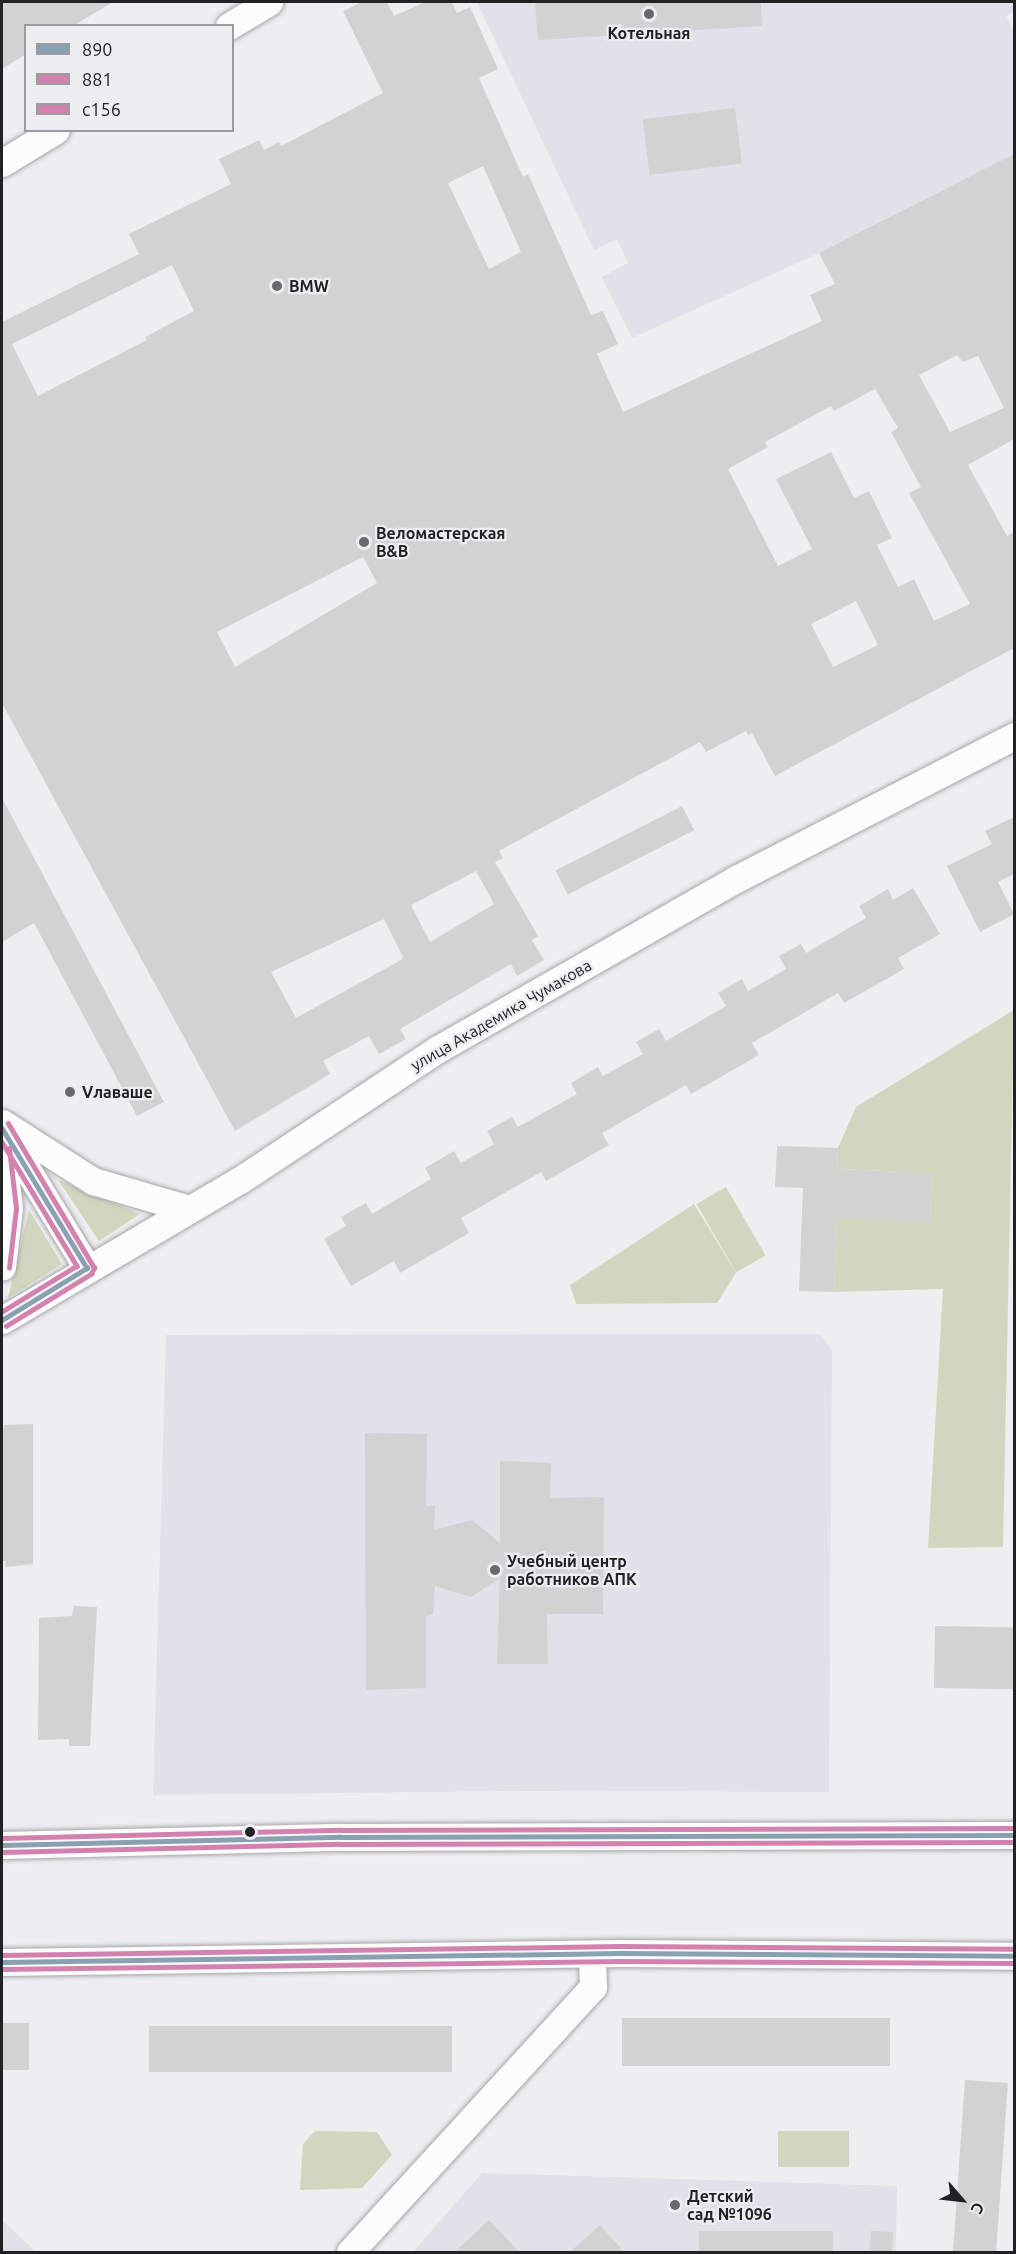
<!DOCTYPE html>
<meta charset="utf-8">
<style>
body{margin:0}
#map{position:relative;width:1016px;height:2254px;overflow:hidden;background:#eeeef1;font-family:Ubuntu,sans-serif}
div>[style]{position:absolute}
.built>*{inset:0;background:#e0e1e9}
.green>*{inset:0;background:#d2d6be;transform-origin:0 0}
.building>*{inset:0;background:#d2d2d3;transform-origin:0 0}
.roads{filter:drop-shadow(0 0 2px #a7a7a9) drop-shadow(0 0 2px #a7a7a9)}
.minor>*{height:27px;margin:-13.5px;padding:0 13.5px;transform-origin:13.5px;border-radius:13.5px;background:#fcfcfd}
.bus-1>*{height:4.5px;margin:-2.25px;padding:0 2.25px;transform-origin:2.25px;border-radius:2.25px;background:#8aa1b2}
.bus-2>*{height:4.5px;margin:-2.25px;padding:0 2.25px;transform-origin:2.25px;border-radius:2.25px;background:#d382af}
.bus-3>*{height:4.5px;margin:-2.25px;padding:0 2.25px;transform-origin:2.25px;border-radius:2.25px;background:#d382af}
.dots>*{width:16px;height:16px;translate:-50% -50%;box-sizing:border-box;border:3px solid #ededf2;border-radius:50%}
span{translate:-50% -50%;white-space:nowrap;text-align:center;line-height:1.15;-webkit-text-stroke:4.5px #ededf2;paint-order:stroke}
.poi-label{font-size:16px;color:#212223;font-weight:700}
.left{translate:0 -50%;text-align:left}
.street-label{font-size:16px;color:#212223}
.frame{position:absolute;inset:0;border:3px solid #212223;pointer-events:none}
.legend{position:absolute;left:24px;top:24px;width:210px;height:108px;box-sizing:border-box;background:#ededf2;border:2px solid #9b9c9f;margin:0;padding:8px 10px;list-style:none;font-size:18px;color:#212223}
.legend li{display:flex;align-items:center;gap:12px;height:30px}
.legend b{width:30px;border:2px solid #9b9c9f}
.north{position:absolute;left:932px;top:2170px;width:60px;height:60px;-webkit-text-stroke:4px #ededf2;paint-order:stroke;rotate:118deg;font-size:16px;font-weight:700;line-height:24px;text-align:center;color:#212223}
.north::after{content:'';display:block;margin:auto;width:21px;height:27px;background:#212223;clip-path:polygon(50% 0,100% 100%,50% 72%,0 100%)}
</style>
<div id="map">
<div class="built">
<div style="clip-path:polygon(477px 2px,1014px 2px,1014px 11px,1006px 16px,1014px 33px,1014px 154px,819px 253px,632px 338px,602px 277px,628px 263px,617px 239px,594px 250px)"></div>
<div style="clip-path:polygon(820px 1334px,832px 1350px,829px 1792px,513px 1791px,153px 1795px,166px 1335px)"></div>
<div style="clip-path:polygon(482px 2173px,897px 2186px,896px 2252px,413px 2252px)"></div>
<div style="clip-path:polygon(2px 2220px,36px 2252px,2px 2252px)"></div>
</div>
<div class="green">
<div style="clip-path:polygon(1014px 1010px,1003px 1547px,928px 1548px,943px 1289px,834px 1292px,837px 1218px,930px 1221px,932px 1173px,837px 1169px,838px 1148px,856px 1107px)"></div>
<div style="clip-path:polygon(58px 1180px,140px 1214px,99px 1241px)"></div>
<div style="left:726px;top:1187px;width:79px;height:34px;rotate:60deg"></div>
<div style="clip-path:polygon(694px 1204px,736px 1273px,717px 1303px,576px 1304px,570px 1285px)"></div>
<div style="clip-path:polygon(29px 1210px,62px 1264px,8px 1298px)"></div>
<div style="clip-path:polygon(315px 2131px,377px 2132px,392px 2155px,362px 2188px,300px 2190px,303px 2144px)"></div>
<div style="left:849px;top:2131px;width:36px;height:71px;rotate:90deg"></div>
</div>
<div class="building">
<div style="clip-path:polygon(2px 2px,113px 2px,73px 26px,26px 26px,26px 54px,2px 69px)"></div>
<div style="clip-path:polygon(evenodd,362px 2px,387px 2px,394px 16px,425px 2px,452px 2px,457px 13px,470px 7px,498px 69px,479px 78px,523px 177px,528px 174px,591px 315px,603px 311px,618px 344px,597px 354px,623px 412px,822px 321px,810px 295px,835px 284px,819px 253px,1014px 154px,1014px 439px,968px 465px,1007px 536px,1014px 532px,1014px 648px,775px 776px,752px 733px,748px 735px,746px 731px,706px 752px,700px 742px,499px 851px,503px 858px,495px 862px,538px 936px,532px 940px,544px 960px,517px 976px,511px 964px,400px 1029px,406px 1039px,379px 1054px,369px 1036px,323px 1061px,330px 1074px,235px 1131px,2px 703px,2px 322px,139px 254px,129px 234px,231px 184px,219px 159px,259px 140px,264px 150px,279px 142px,281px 146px,383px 93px,343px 11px,362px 2px,483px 166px,521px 252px,489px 269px,448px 183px,483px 166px,362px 2px,172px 265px,194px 311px,145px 337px,147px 340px,38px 396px,12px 344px,172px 265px,362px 2px,957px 355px,963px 362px,978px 356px,1004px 408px,950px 432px,919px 375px,957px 355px,362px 2px,875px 389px,898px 428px,891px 432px,921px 487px,909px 493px,970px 604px,934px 621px,914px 579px,898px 587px,877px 545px,892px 538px,869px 491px,854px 498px,831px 452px,776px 479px,812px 549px,778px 566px,728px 469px,768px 447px,765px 442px,831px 406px,834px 411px,875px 389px,362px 2px,363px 557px,377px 583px,235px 667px,217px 632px,363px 557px,362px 2px,856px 601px,878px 645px,833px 667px,811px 624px,856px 601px,362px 2px,476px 871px,494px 904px,430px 942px,411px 905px,476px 871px,362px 2px,384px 919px,403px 957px,401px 960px,296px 1018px,271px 972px,384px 919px)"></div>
<div style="clip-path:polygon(535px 2px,761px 2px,762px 26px,538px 40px)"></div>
<div style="left:735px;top:108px;width:56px;height:93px;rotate:83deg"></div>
<div style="clip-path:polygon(2px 798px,164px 1102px,137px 1116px,34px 923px,2px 942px)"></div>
<div style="left:682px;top:806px;width:27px;height:142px;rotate:63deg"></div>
<div style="clip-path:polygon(1014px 817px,1014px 874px,998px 882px,1014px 914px,980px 932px,947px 866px,992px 844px,985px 831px)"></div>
<div style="clip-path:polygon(913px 888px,940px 934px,898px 958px,904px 969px,844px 1003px,838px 993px,752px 1043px,759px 1055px,691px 1094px,686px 1085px,602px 1133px,609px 1145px,546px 1181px,541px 1172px,461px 1218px,469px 1233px,400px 1273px,394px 1261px,351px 1286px,324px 1239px,346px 1226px,341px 1217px,366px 1203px,372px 1214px,431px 1179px,425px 1168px,454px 1151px,461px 1163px,494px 1144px,487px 1131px,512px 1117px,518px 1127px,577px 1094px,571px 1083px,598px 1067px,603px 1076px,643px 1054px,636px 1042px,659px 1029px,666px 1041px,726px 1006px,718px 993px,742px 979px,748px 991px,786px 969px,779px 956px,801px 944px,806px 953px,866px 918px,859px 906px,888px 889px,893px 900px)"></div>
<div style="clip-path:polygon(777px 1146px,838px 1148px,837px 1169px,932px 1173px,930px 1222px,837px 1218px,834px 1292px,799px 1291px,803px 1188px,775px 1187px)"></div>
<div style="clip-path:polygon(33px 1424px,33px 1564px,5px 1567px,6px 1561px,2px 1561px,2px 1437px,4px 1425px)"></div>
<div style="clip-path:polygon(365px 1433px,427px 1434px,426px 1506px,435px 1506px,434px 1530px,472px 1520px,500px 1543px,500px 1461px,551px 1463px,550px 1498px,604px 1497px,603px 1614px,547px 1614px,548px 1664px,497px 1664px,500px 1578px,471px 1597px,435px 1586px,433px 1614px,426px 1617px,426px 1688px,366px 1690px)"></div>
<div style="clip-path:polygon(74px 1606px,97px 1607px,90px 1746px,69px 1746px,69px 1739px,38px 1740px,39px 1618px,72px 1616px)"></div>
<div style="left:935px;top:1626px;width:79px;height:62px;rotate:1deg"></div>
<div style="left:622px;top:2018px;width:268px;height:48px"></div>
<div style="left:2px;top:2023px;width:27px;height:47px"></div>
<div style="left:452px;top:2026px;width:46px;height:303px;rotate:90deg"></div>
<div style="left:965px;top:2080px;width:43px;height:173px;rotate:4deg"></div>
<div style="clip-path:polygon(489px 2220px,520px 2253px,454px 2253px)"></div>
<div style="clip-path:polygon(600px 2225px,625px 2253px,569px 2253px)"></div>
<div style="left:833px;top:2231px;width:22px;height:134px;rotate:90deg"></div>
<div style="left:893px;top:2232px;width:21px;height:22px;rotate:93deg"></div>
</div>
<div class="roads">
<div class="minor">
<div style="left:229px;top:26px;width:47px;rotate:-31deg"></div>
<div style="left:2px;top:163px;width:63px;rotate:-31.4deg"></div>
<div style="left:2px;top:1123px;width:108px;rotate:32.5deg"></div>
<div style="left:93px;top:1181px;width:100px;rotate:16.3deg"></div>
<div style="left:2px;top:1128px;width:164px;rotate:58.7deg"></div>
<div style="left:2px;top:1149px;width:59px;rotate:83.2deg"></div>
<div style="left:9px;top:1208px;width:59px;rotate:96.8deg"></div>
<div style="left:2px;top:1320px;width:276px;rotate:-30.5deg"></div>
<div style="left:240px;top:1180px;width:237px;rotate:-33.5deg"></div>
<div style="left:438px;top:1049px;width:343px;rotate:-29.7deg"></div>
<div style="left:736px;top:879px;width:313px;rotate:-27.2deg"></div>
<div style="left:2px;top:1845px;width:339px;rotate:-1.4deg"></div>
<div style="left:341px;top:1837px;width:673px;rotate:-0.17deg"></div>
<div style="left:2px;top:1962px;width:618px;rotate:-0.83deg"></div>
<div style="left:620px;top:1953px;width:394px;rotate:0.4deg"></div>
<div style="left:350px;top:2252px;width:360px;rotate:-47.5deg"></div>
<div style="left:593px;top:1987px;width:33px;rotate:-92deg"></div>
</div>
</div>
<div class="bus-1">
<div style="left:2px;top:1128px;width:164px;rotate:58.7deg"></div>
<div style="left:2px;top:1320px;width:100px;rotate:-31.5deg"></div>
<div style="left:2px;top:1845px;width:339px;rotate:-1.4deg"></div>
<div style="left:341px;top:1837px;width:673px;rotate:-0.17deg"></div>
<div style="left:2px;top:1962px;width:618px;rotate:-0.83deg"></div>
<div style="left:620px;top:1953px;width:394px;rotate:0.4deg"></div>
</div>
<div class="bus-2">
<div style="left:2px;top:1142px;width:145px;rotate:58.8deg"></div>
<div style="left:77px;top:1266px;width:88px;rotate:148.5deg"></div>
<div style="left:2px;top:1852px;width:339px;rotate:-1.4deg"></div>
<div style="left:341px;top:1844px;width:673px;rotate:-0.17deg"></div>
<div style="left:2px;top:1969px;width:618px;rotate:-0.74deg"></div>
<div style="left:620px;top:1961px;width:394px;rotate:0.3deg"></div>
</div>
<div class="bus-3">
<div style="left:9px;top:1268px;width:60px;rotate:-83.3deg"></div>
<div style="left:16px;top:1208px;width:60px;rotate:-96.7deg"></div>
<div style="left:6px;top:1326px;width:100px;rotate:-31.5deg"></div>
<div style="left:91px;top:1274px;width:7px;rotate:-63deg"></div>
<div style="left:94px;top:1268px;width:168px;rotate:-120.8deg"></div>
<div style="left:2px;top:1838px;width:339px;rotate:-1.4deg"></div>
<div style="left:341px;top:1830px;width:673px;rotate:-0.17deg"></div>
<div style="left:2px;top:1955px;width:618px;rotate:-0.83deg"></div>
<div style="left:620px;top:1946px;width:394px;rotate:0.4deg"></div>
</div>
<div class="dots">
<div style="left:649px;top:14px;background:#69696b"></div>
<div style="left:277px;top:286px;background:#69696b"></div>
<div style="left:364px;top:542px;background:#69696b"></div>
<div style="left:70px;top:1092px;background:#69696b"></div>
<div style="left:495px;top:1570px;background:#69696b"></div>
<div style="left:250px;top:1832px;background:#212223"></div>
<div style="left:675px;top:2205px;background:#69696b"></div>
</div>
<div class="poi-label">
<span style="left:649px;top:33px">Котельная</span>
<span class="left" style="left:289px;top:286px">BMW</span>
<span class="left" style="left:376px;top:542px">Веломастерская<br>B&amp;B</span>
<span class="left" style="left:82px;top:1092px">Vлаваше</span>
<span class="left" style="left:507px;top:1570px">Учебный центр<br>работников АПК</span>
<span class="left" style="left:687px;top:2205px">Детский<br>сад №1096</span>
</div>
<div class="street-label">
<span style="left:501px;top:1015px;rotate:-30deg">улица Академика Чумакова</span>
</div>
<div class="frame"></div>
<ul class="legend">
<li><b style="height:8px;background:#8aa1b2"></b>890</li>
<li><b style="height:8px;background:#d382af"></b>881</li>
<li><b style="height:8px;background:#d382af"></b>с156</li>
</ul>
<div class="north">С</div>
</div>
